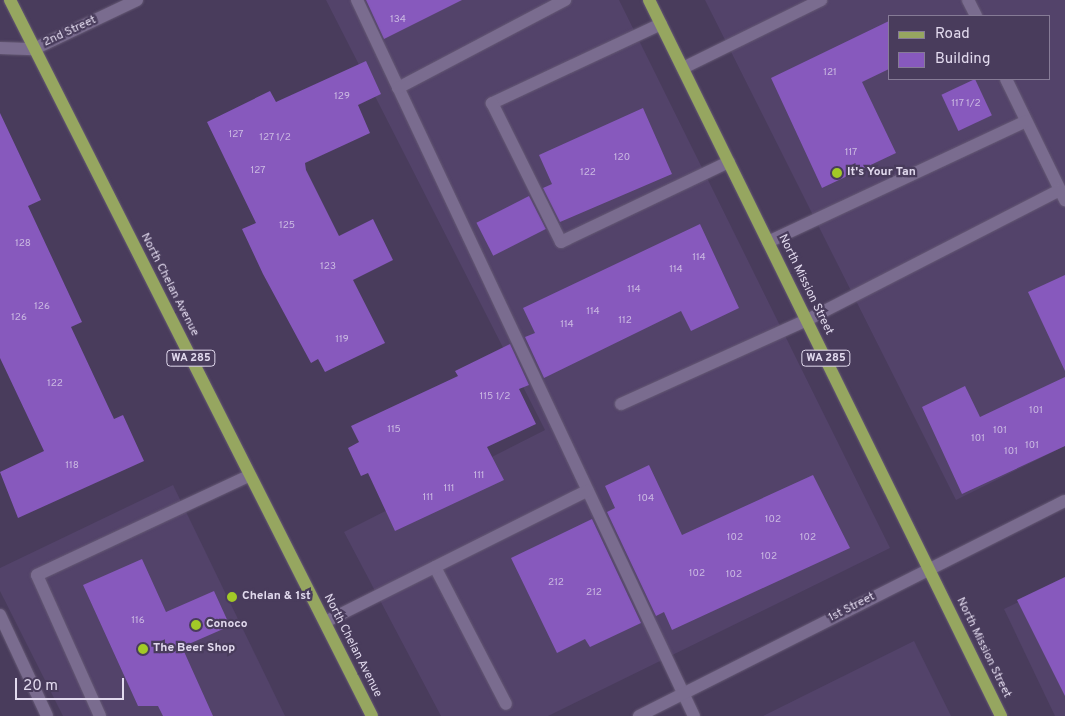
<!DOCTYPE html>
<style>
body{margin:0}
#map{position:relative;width:1065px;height:716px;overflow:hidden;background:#493c5c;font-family:Overpass,sans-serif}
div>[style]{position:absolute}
.built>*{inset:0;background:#53436a}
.building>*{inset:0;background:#8759bd;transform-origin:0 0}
.roads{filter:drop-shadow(0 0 1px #655974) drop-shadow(0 0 1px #655974)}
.minor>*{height:12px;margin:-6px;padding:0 6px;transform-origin:6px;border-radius:6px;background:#7a6c8f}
.major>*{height:12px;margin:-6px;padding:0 6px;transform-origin:6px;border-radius:6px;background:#96a660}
.dots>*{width:14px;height:14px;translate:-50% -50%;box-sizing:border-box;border:2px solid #493c5c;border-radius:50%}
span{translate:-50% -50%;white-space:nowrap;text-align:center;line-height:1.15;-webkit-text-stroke:4.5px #493c5c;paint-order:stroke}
.number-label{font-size:10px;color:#cbbae2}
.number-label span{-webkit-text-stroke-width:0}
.shield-label span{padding:1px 4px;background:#493c5c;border:1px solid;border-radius:4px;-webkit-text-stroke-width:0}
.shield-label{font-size:11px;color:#e2daee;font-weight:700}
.street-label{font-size:12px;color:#e2daee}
.poi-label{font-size:12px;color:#e2daee;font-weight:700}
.left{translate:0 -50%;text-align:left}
.legend{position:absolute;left:888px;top:15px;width:162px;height:65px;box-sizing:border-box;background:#493c5c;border:1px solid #867b96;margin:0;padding:6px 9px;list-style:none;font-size:15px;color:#e2daee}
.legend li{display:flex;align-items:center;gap:10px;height:25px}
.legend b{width:25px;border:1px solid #867b96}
.scale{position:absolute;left:15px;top:678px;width:109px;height:22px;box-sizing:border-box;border:2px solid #e2daee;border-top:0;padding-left:6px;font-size:15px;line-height:18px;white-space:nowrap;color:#e2daee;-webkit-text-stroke:4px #493c5c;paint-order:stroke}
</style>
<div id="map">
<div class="built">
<div style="clip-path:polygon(326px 0,619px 0,890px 548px,548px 716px,441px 716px,344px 532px,545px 430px)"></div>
<div style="clip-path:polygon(evenodd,705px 0,1065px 0,1065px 446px,956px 500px,705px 0,889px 16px,1049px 16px,1049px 79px,889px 79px,889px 16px)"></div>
<div style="clip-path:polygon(173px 485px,285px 716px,63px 716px,0 591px,0 568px)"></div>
<div style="clip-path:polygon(1065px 580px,1065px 716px,1055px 716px,1004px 609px)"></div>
<div style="clip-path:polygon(914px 641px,951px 716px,763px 716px)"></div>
</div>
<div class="building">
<div style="clip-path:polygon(366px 0,462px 0,384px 39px)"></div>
<div style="clip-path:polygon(889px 21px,889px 69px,862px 82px,896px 153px,822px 188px,771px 78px)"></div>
<div style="clip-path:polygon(366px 61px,381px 94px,358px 105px,370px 133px,305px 163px,306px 170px,339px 236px,373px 219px,393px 260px,353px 280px,385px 343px,325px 372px,318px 359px,311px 363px,263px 274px,242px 229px,256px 223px,207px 122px,270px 91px,276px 102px)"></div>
<div style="left:975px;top:79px;width:40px;height:37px;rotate:65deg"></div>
<div style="clip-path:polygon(643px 108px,672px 174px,560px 222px,543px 188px,552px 184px,539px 155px)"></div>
<div style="clip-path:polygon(0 113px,41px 200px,28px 206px,82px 322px,71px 327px,114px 419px,123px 415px,144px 461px,18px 518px,0 472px,44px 451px,0 358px)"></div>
<div style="left:529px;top:196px;width:37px;height:59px;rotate:63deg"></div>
<div style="clip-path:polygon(700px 224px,739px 308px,691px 331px,681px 311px,544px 378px,525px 337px,535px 333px,523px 308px)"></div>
<div style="clip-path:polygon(1065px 275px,1065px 371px,1028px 292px)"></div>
<div style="clip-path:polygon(510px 344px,529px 385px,519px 389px,536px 424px,487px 447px,504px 480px,395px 531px,368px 473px,361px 476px,348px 448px,359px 442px,351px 426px,458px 376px,455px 371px)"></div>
<div style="clip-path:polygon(1065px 377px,1065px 446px,962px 494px,922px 407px,965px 386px,980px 417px)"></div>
<div style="clip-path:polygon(649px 465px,682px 535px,813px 475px,850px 548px,672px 630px,664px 612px,656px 616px,607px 512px,615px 508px,605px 486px)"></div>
<div style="clip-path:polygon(592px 519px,641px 623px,590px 647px,585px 639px,557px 653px,511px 558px)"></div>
<div style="clip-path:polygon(142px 559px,166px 612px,214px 591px,230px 626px,182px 647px,213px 716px,163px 716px,158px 706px,138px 706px,83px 585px)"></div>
<div style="clip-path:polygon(1065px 577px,1065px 696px,1017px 600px)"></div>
</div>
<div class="roads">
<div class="minor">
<div style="left:357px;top:0;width:791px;rotate:64.8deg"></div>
<div style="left:968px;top:0;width:18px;rotate:63deg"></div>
<div style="left:661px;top:24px;width:187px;rotate:154.9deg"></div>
<div style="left:492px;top:103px;width:155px;rotate:63.6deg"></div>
<div style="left:561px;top:242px;width:186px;rotate:-25.5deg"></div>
<div style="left:0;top:48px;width:34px;rotate:2deg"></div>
<div style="left:34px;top:49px;width:114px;rotate:-25.4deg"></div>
<div style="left:683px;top:68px;width:154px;rotate:-26.2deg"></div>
<div style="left:1006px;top:79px;width:135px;rotate:64deg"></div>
<div style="left:398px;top:88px;width:189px;rotate:-27.8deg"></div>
<div style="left:768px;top:242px;width:285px;rotate:-25.1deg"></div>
<div style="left:621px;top:404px;width:204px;rotate:-24.3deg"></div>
<div style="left:807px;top:320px;width:284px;rotate:-27.2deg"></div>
<div style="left:435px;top:567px;width:154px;rotate:62.6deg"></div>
<div style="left:0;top:615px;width:111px;rotate:65deg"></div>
<div style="left:325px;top:622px;width:293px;rotate:-26.6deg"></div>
<div style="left:100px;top:716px;width:154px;rotate:-114.1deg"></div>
<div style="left:37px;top:575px;width:235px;rotate:-25.1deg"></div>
<div style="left:639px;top:716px;width:477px;rotate:-26.8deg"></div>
</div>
<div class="major">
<div style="left:10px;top:0;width:802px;rotate:63.18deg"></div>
<div style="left:649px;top:0;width:798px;rotate:63.82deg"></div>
</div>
</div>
<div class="dots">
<div style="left:837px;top:173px;background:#a2c927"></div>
<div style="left:232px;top:597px;background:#a2c927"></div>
<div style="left:196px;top:625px;background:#a2c927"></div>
<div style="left:143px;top:649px;background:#a2c927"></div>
</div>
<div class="number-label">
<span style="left:398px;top:20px">134</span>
<span style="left:830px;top:73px">121</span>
<span style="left:342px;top:97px">129</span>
<span style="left:966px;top:104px">117 1/2</span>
<span style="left:236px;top:135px">127</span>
<span style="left:275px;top:138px">127 1/2</span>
<span style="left:851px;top:153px">117</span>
<span style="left:622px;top:158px">120</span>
<span style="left:258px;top:171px">127</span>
<span style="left:588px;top:173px">122</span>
<span style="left:287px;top:226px">125</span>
<span style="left:23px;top:244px">128</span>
<span style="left:699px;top:258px">114</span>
<span style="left:328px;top:267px">123</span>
<span style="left:676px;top:270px">114</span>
<span style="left:634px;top:290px">114</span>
<span style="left:42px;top:307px">126</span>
<span style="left:593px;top:312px">114</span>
<span style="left:19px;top:318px">126</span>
<span style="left:625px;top:321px">112</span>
<span style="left:567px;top:325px">114</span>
<span style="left:342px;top:340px">119</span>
<span style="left:55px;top:384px">122</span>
<span style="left:495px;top:397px">115 1/2</span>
<span style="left:1036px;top:411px">101</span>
<span style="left:394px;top:430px">115</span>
<span style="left:1000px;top:431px">101</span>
<span style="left:978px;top:439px">101</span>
<span style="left:1032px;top:446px">101</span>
<span style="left:1011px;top:452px">101</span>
<span style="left:72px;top:466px">118</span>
<span style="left:479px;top:476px">111</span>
<span style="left:449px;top:489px">111</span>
<span style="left:428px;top:498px">111</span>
<span style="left:646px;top:499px">104</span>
<span style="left:773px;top:520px">102</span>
<span style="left:735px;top:538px">102</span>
<span style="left:808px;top:538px">102</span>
<span style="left:769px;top:557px">102</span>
<span style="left:697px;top:574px">102</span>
<span style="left:734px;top:575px">102</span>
<span style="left:556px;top:583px">212</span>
<span style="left:594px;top:593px">212</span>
<span style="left:138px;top:621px">116</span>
</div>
<div class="shield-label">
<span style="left:191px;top:358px">WA 285</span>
<span style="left:826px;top:358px">WA 285</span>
</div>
<div class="street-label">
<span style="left:70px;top:32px;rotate:-25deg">2nd Street</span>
<span style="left:169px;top:285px;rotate:63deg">North Chelan Avenue</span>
<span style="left:805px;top:285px;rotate:64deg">North Mission Street</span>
<span style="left:852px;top:608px;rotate:-27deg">1st Street</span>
<span style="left:352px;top:646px;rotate:63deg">North Chelan Avenue</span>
<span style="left:983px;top:648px;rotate:64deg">North Mission Street</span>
</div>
<div class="poi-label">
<span class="left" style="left:847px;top:173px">It's Your Tan</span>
<span class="left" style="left:242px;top:597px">Chelan &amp; 1st</span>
<span class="left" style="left:206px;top:625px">Conoco</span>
<span class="left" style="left:153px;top:649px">The Beer Shop</span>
</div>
<ul class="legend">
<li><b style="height:6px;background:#96a660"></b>Road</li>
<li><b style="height:14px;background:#8759bd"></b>Building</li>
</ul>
<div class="scale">20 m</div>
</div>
